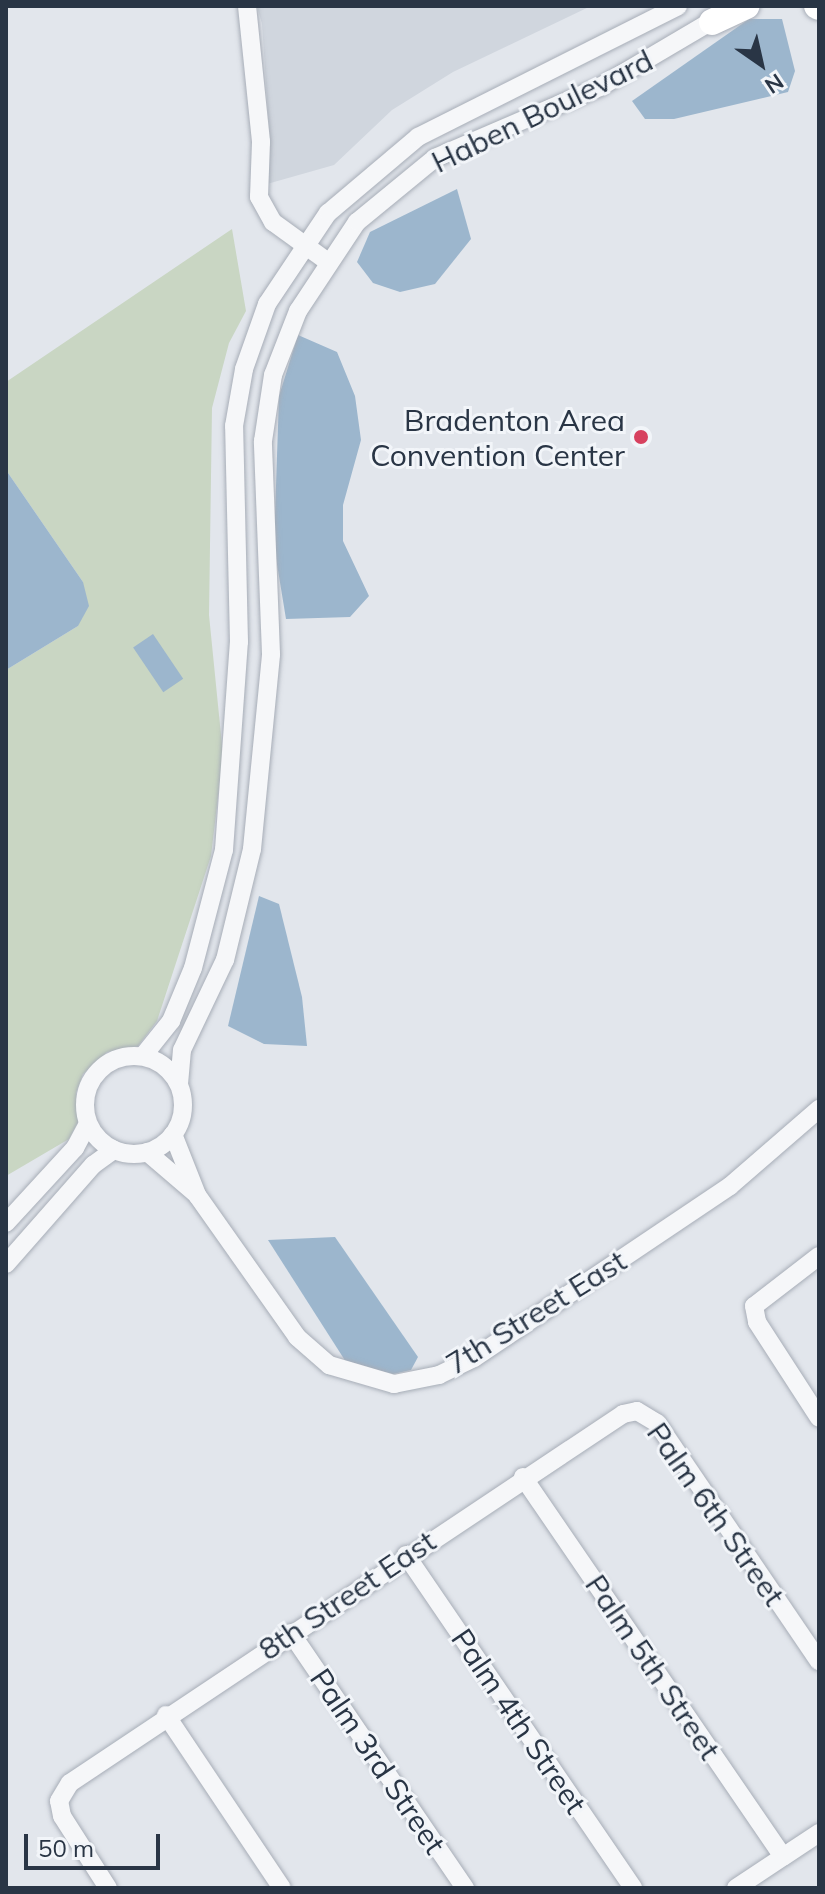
<!DOCTYPE html>
<style>
body{margin:0}
#map{position:relative;width:825px;height:1894px;overflow:hidden;background:#e2e6ec;font-family:Mulish,sans-serif}
div>[style]{position:absolute}
.built>*{inset:0;background:#d0d6de}
.green>*{inset:0;background:#c9d6c3}
.water>*{inset:0;background:#9cb6cd;transform-origin:0 0}
.roads{filter:drop-shadow(0 0 2px #a7adb7) drop-shadow(0 0 2px #a7adb7)}
.minor>*{height:18px;margin:-9px;padding:0 9px;transform-origin:9px;border-radius:9px;background:#f6f7f9}
.minor>.ring{margin:-9px;padding:0;box-sizing:content-box;background:none;border:18px solid #f6f7f9;border-radius:50%}
.highway>*{height:26px;margin:-13px;padding:0 13px;transform-origin:13px;border-radius:13px;background:#fff}
.dots>*{width:22px;height:22px;translate:-50% -50%;box-sizing:border-box;border:4px solid #f2f5f9;border-radius:50%}
span{translate:-50% -50%;white-space:nowrap;text-align:center;line-height:1.15;-webkit-text-stroke:6px #f2f5f9;paint-order:stroke}
.street-label{font-size:30px;color:#293545}
.poi-label{font-size:30px;color:#293545}
.right{translate:-100% -50%;text-align:right}
.frame{position:absolute;inset:0;border:8px solid #293545;pointer-events:none}
.north{position:absolute;left:721px;top:24px;width:80px;height:80px;-webkit-text-stroke:6px #f2f5f9;paint-order:stroke;rotate:146deg;font-size:22px;font-weight:700;line-height:32px;text-align:center;color:#293545}
.north::after{content:'';display:block;margin:auto;width:28px;height:36px;background:#293545;clip-path:polygon(50% 0,100% 100%,50% 72%,0 100%)}
.scale{position:absolute;left:24px;top:1834px;width:136px;height:36px;box-sizing:border-box;border:4px solid #293545;border-top:0;padding-left:10px;font-size:24px;line-height:28px;white-space:nowrap;color:#293545;-webkit-text-stroke:6px #f2f5f9;paint-order:stroke}
</style>
<div id="map">
<div class="built">
<div style="clip-path:polygon(257px 6px,591px 6px,453px 72px,392px 110px,334px 165px,267px 184px,270px 142px,262px 24px)"></div>
</div>
<div class="green">
<div style="clip-path:polygon(232px 229px,246px 311px,229px 343px,212px 408px,209px 615px,223px 755px,211px 856px,157px 1021px,138px 1046px,107px 1052px,83px 1074px,76px 1093px,78px 1122px,69px 1139px,6px 1176px,6px 670px,78px 626px,83px 582px,6px 470px,6px 382px)"></div>
</div>
<div class="water">
<div style="clip-path:polygon(749px 19px,782px 19px,795px 71px,788px 92px,674px 119px,645px 119px,632px 101px)"></div>
<div style="clip-path:polygon(457px 189px,471px 239px,435px 284px,400px 292px,373px 283px,357px 262px,370px 232px)"></div>
<div style="clip-path:polygon(298px 335px,337px 352px,355px 396px,361px 440px,343px 505px,343px 541px,369px 596px,350px 617px,286px 619px,274px 546px,279px 396px)"></div>
<div style="clip-path:polygon(6px 470px,83px 582px,89px 606px,78px 626px,6px 670px)"></div>
<div style="left:153px;top:634px;width:54px;height:24px;rotate:56deg"></div>
<div style="clip-path:polygon(259px 896px,279px 904px,302px 997px,307px 1046px,264px 1044px,228px 1026px)"></div>
<div style="clip-path:polygon(335px 1237px,418px 1357px,411px 1370px,393px 1374px,346px 1362px,268px 1240px)"></div>
</div>
<div class="roads">
<div class="minor">
<div style="left:247px;top:6px;width:137px;rotate:84.1deg"></div>
<div style="left:261px;top:142px;width:55px;rotate:92.1deg"></div>
<div style="left:259px;top:197px;width:29px;rotate:61deg"></div>
<div style="left:273px;top:222px;width:68px;rotate:36deg"></div>
<div style="left:143px;top:1056px;width:45px;rotate:-51.3deg"></div>
<div style="left:171px;top:1021px;width:57px;rotate:-67.5deg"></div>
<div style="left:193px;top:968px;width:122px;rotate:-75.3deg"></div>
<div style="left:224px;top:850px;width:209px;rotate:-85.9deg"></div>
<div style="left:239px;top:642px;width:216px;rotate:-91.3deg"></div>
<div style="left:234px;top:426px;width:58px;rotate:-80deg"></div>
<div style="left:244px;top:369px;width:69px;rotate:-70.5deg"></div>
<div style="left:267px;top:304px;width:110px;rotate:-56.2deg"></div>
<div style="left:328px;top:213px;width:118px;rotate:-40.2deg"></div>
<div style="left:418px;top:137px;width:291px;rotate:-26.7deg"></div>
<div class="ring" style="left:85px;top:1056px;width:80px;height:80px"></div>
<div style="left:179px;top:1084px;width:34px;rotate:-85deg"></div>
<div style="left:182px;top:1050px;width:100px;rotate:-64.5deg"></div>
<div style="left:225px;top:960px;width:114px;rotate:-76.3deg"></div>
<div style="left:252px;top:849px;width:196px;rotate:-84.4deg"></div>
<div style="left:271px;top:654px;width:213px;rotate:-92.2deg"></div>
<div style="left:263px;top:441px;width:67px;rotate:-81.4deg"></div>
<div style="left:273px;top:375px;width:69px;rotate:-68.7deg"></div>
<div style="left:298px;top:311px;width:107px;rotate:-56.5deg"></div>
<div style="left:357px;top:222px;width:101px;rotate:-39.4deg"></div>
<div style="left:435px;top:158px;width:180px;rotate:-23.3deg"></div>
<div style="left:600px;top:87px;width:139px;rotate:-30.6deg"></div>
<div style="left:173px;top:1134px;width:66px;rotate:68.5deg"></div>
<div style="left:197px;top:1195px;width:174px;rotate:54.8deg"></div>
<div style="left:297px;top:1337px;width:43px;rotate:41.2deg"></div>
<div style="left:329px;top:1365px;width:68px;rotate:16.3deg"></div>
<div style="left:394px;top:1384px;width:46px;rotate:-11.3deg"></div>
<div style="left:439px;top:1375px;width:39px;rotate:-26deg"></div>
<div style="left:474px;top:1358px;width:308px;rotate:-33.9deg"></div>
<div style="left:730px;top:1186px;width:118px;rotate:-40.9deg"></div>
<div style="left:147px;top:1152px;width:63px;rotate:40.5deg"></div>
<div style="left:6px;top:1223px;width:102px;rotate:-47.4deg"></div>
<div style="left:75px;top:1148px;width:27px;rotate:-62deg"></div>
<div style="left:819px;top:1256px;width:82px;rotate:142.4deg"></div>
<div style="left:754px;top:1306px;width:16px;rotate:79deg"></div>
<div style="left:757px;top:1322px;width:114px;rotate:57.1deg"></div>
<div style="left:6px;top:1264px;width:132px;rotate:-48.7deg"></div>
<div style="left:93px;top:1165px;width:26px;rotate:-36deg"></div>
<div style="left:523px;top:1477px;width:460px;rotate:55.6deg"></div>
<div style="left:406px;top:1555px;width:403px;rotate:55.7deg"></div>
<div style="left:291px;top:1633px;width:309px;rotate:55.7deg"></div>
<div style="left:166px;top:1715px;width:208px;rotate:56.2deg"></div>
<div style="left:108px;top:1888px;width:85px;rotate:-122.6deg"></div>
<div style="left:62px;top:1816px;width:15px;rotate:-101deg"></div>
<div style="left:59px;top:1801px;width:21px;rotate:-59deg"></div>
<div style="left:70px;top:1783px;width:665px;rotate:-33.71deg"></div>
<div style="left:623px;top:1414px;width:14px;rotate:-12deg"></div>
<div style="left:637px;top:1411px;width:23px;rotate:31deg"></div>
<div style="left:657px;top:1423px;width:288px;rotate:55.8deg"></div>
<div style="left:736px;top:1888px;width:100px;rotate:-33.5deg"></div>
</div>
<div class="highway">
<div style="left:817px;top:6px;width:2px;rotate:27deg"></div>
<div style="left:712px;top:22px;width:38px;rotate:-25deg"></div>
</div>
</div>
<div class="dots">
<div style="left:641px;top:437px;background:#d7415f"></div>
</div>
<div class="street-label">
<span style="left:542px;top:111px;rotate:-26deg">Haben Boulevard</span>
<span style="left:536px;top:1312px;rotate:-32deg">7th Street East</span>
<span style="left:716px;top:1514px;rotate:55deg">Palm 6th Street</span>
<span style="left:347px;top:1595px;rotate:-34deg">8th Street East</span>
<span style="left:653px;top:1667px;rotate:56deg">Palm 5th Street</span>
<span style="left:519px;top:1721px;rotate:56deg">Palm 4th Street</span>
<span style="left:378px;top:1761px;rotate:56deg">Palm 3rd Street</span>
</div>
<div class="poi-label">
<span class="right" style="left:625px;top:437px">Bradenton Area<br>Convention Center</span>
</div>
<div class="frame"></div>
<div class="north">N</div>
<div class="scale">50 m</div>
</div>
